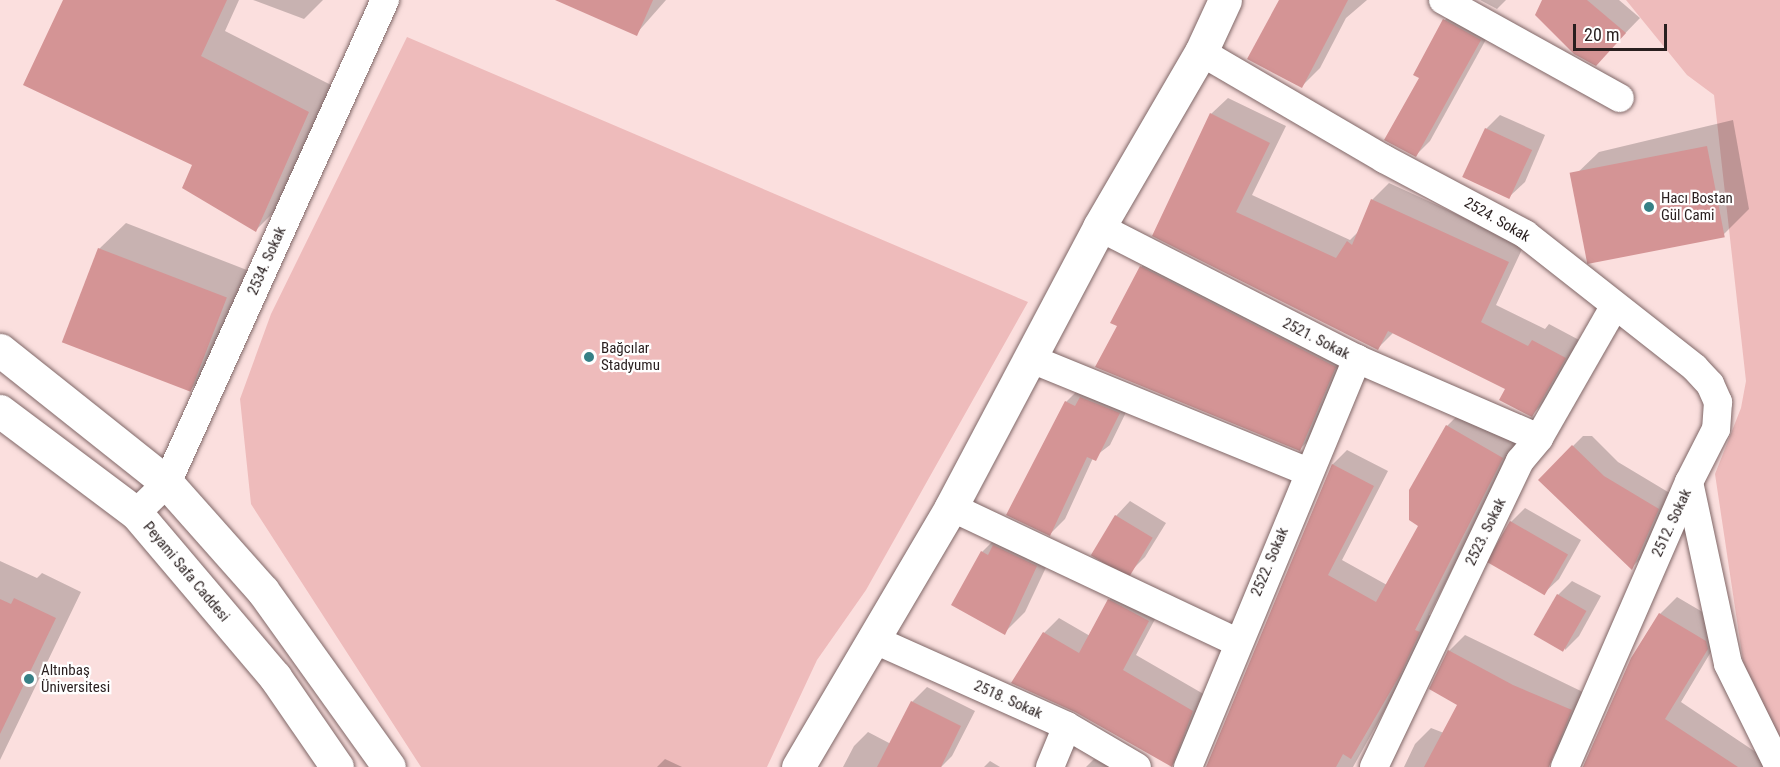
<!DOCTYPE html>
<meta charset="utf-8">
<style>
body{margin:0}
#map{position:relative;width:1780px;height:767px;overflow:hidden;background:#fbdfde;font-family:"Roboto Condensed",sans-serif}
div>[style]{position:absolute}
.green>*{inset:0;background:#ebb}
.shadow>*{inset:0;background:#0003}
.building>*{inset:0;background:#d49495;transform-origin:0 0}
.roads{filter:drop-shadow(0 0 2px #7f6767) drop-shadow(0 0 2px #7f6767)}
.minor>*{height:28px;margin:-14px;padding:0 14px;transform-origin:14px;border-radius:14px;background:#fff}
.tertiary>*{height:33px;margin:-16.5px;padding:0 16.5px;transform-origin:16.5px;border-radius:16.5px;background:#fff}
.secondary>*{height:33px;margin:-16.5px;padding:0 16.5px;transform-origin:16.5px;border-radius:16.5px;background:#fff}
.dots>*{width:16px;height:16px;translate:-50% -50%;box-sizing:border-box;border:3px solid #fff;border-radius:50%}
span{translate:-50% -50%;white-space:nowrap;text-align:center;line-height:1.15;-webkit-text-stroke:4.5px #fff;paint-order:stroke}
.poi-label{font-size:15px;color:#291f1f}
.left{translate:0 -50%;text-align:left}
.street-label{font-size:15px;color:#291f1f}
.scale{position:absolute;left:1573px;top:24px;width:94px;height:27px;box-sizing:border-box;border:3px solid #291f1f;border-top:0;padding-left:8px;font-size:18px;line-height:21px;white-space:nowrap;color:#291f1f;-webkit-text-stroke:4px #fff;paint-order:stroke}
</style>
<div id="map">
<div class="green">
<div style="clip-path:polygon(1626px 0,1780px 0,1780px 740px,1746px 681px,1715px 474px,1741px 408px,1746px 381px,1714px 95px,1687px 75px)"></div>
<div style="clip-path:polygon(407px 37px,1028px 302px,866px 590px,817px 660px,767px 767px,421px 767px,251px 504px,240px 399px,271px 314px)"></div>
</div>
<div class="shadow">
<div style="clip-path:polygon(65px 0,239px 0,225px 31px,333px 86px,281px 205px,256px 230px,194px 164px)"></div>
<div style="clip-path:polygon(253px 0,323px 0,304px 19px)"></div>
<div style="clip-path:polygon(559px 0,666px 0,636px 34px)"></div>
<div style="clip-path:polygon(1279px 0,1367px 0,1346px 18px,1320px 68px,1302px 86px)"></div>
<div style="clip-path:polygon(1480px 0,1506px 0,1497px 9px)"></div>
<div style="clip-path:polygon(1544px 0,1619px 0,1640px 18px,1610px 49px)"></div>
<div style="clip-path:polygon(1459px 5px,1494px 25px,1430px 141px,1416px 155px,1421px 77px,1445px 20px)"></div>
<div style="clip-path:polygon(1228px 98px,1286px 126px,1252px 195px,1350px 240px,1359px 231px,1372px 200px,1389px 183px,1524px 245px,1496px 305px,1545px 329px,1549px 324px,1581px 341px,1548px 398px,1532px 415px,1507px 388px,1394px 332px,1378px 348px,1154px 235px,1211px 114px)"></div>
<div style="clip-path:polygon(1500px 115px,1545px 135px,1525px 182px,1510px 196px,1486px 129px)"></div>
<div style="clip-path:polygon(1733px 120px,1749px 209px,1723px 235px,1572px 178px,1599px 152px)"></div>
<div style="clip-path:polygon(126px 223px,252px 272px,216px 364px,190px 390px,99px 249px)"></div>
<div style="clip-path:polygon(1157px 251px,1351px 350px,1316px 433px,1300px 449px,1119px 326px,1141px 267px)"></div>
<div style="clip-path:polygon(1080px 388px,1133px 398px,1110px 445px,1093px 458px,1065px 519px,1050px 534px,1066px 402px)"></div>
<div style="clip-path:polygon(1461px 412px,1517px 443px,1429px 615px,1434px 617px,1414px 658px,1353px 767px,1207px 767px,1333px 464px,1347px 450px,1388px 471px,1342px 560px,1387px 585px,1420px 525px,1447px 426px)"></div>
<div style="clip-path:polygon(1583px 436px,1592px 436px,1618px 462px,1673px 495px,1646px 553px,1632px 567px,1568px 451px)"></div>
<div style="clip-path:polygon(1130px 501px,1166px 523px,1145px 557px,1130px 572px,1116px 516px)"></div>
<div style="clip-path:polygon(1525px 508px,1581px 540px,1559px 579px,1544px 593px,1511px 522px)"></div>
<div style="clip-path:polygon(1003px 531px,1057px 544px,1025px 612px,1004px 633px,982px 552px)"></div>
<div style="clip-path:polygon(0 561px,37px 578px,42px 573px,81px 592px,0 760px)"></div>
<div style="clip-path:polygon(1572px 581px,1601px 596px,1579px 636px,1565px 650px,1558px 595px)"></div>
<div style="clip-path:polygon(1124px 586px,1162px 606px,1136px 655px,1207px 696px,1186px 752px,1171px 766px,1044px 633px,1059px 618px,1090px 636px,1109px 600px)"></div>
<div style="clip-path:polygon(1677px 597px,1723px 624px,1724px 630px,1681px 702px,1778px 767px,1583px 767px,1632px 658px,1660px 614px)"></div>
<div style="clip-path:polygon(1465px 635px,1587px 694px,1565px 743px,1542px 767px,1404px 767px,1415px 744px,1431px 728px,1444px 733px,1459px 705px,1449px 651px)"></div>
<div style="clip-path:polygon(927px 687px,975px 711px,952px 756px,941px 767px,843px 767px,854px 746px,868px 732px,891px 744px,912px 702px)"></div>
<div style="clip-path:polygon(665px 759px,682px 767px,657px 767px)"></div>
<div style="clip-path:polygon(1094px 759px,1110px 767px,1086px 767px)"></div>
<div style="clip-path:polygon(990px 761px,1000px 767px,984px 767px)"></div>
</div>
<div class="building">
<div style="clip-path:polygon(63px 0,227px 0,201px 56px,309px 112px,256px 232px,182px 188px,192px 165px,23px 85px)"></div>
<div style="clip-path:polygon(555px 0,653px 0,637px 36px)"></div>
<div style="clip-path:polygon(1279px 0,1348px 0,1302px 88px,1247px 59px)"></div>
<div style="clip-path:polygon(1542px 0,1587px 0,1626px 33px,1596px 66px,1574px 54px,1535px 15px)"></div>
<div style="clip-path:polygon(1443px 19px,1481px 40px,1416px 157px,1384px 140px,1419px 78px,1413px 75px)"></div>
<div style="clip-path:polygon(1210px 113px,1270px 143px,1236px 212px,1336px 258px,1347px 241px,1352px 245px,1371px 199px,1509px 262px,1481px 322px,1528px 346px,1532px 340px,1566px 358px,1532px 417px,1499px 400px,1505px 389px,1388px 331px,1378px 350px,1152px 236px)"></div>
<div style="left:1485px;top:128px;width:52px;height:54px;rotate:25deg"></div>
<div style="left:1707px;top:146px;width:93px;height:140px;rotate:79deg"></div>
<div style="left:98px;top:248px;width:138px;height:101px;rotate:21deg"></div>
<div style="clip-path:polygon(1140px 266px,1336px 367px,1300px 451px,1095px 367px,1117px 326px,1110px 323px)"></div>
<div style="clip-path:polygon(1080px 397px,1120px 413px,1096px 461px,1087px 457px,1050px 536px,1006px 515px,1065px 401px,1075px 406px)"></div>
<div style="clip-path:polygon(1446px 425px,1503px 458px,1415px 630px,1420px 632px,1400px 675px,1351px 759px,1343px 754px,1336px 767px,1206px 767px,1332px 464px,1374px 486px,1328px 575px,1376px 602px,1418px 526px,1409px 520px,1409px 490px)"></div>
<div style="clip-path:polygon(1572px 445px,1604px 476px,1659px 509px,1632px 570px,1538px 480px)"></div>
<div style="left:1115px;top:515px;width:44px;height:47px;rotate:31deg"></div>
<div style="left:1510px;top:521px;width:67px;height:47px;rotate:30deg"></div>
<div style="clip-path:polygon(993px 545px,1037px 566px,1005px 635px,951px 605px,981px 551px,988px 555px)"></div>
<div style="left:1557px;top:594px;width:34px;height:47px;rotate:30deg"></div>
<div style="clip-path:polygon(14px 598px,56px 618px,0 734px,0 599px,11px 604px)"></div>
<div style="clip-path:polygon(1108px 599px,1149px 621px,1123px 670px,1193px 711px,1172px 767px,1075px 712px,1011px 683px,1043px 632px,1079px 653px)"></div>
<div style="clip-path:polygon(1659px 613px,1706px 641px,1708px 649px,1665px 719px,1738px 767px,1583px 767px,1631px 658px)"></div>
<div style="clip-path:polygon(1448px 650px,1513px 685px,1572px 710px,1549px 767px,1424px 767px,1457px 705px,1429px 689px)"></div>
<div style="clip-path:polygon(911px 701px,961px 726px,941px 767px,877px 767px)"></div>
</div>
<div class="roads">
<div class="minor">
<div style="left:1443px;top:0;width:202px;rotate:29deg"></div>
<div style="left:1201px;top:52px;width:212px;rotate:30.3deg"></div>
<div style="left:1384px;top:159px;width:160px;rotate:28deg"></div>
<div style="left:1525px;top:234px;width:216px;rotate:38.2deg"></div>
<div style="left:1695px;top:368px;width:22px;rotate:47deg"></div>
<div style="left:1710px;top:384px;width:20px;rotate:66deg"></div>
<div style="left:1718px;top:402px;width:27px;rotate:94deg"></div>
<div style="left:1716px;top:429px;width:59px;rotate:117deg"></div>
<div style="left:1099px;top:227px;width:290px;rotate:27.1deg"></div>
<div style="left:1357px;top:359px;width:198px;rotate:23.5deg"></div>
<div style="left:1029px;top:358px;width:301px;rotate:22.2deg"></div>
<div style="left:951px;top:507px;width:316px;rotate:25.3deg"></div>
<div style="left:136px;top:513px;width:43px;rotate:-44.1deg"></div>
<div style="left:167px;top:483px;width:530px;rotate:-65.71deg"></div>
<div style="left:875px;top:640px;width:210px;rotate:24.1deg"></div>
<div style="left:1067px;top:726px;width:81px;rotate:30.4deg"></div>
<div style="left:1050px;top:767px;width:44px;rotate:-67.5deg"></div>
<div style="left:1188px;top:767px;width:442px;rotate:-67.5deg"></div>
<div style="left:1374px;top:767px;width:339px;rotate:-64.5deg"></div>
<div style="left:1520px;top:461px;width:30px;rotate:-50deg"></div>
<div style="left:1539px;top:438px;width:151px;rotate:-60.2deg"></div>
<div style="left:1565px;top:767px;width:311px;rotate:-66.5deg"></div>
<div style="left:1689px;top:482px;width:186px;rotate:77.9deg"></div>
<div style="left:1728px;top:664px;width:115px;rotate:63.7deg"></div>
</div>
<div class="tertiary">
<div style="left:798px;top:767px;width:302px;rotate:-59.5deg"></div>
<div style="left:951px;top:507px;width:317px;rotate:-62.1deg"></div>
<div style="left:1099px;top:227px;width:203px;rotate:-59.8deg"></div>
<div style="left:1201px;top:52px;width:57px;rotate:-65.2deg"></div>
</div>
<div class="secondary">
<div style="left:0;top:350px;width:213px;rotate:38.5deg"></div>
<div style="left:167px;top:483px;width:144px;rotate:48.4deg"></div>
<div style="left:263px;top:591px;width:216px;rotate:54.4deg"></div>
<div style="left:0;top:411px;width:170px;rotate:36.9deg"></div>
<div style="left:136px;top:513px;width:215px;rotate:49.7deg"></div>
<div style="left:275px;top:677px;width:109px;rotate:55.4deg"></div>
</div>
</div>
<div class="dots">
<div style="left:1649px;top:207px;background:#378086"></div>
<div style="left:589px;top:357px;background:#378086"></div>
<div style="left:29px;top:679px;background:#378086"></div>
</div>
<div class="poi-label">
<span class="left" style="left:1661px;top:207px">Hacı Bostan<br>Gül Cami</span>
<span class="left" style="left:601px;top:357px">Bağcılar<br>Stadyumu</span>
<span class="left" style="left:41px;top:679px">Altınbaş<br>Üniversitesi</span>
</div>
<div class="street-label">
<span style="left:1497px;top:220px;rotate:30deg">2524. Sokak</span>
<span style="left:267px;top:261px;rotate:-66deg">2534. Sokak</span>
<span style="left:1316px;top:339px;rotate:27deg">2521. Sokak</span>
<span style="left:1672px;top:523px;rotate:-65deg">2512. Sokak</span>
<span style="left:1486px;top:532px;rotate:-64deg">2523. Sokak</span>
<span style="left:1270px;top:562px;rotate:-67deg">2522. Sokak</span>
<span style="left:186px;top:572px;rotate:50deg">Peyami Safa Caddesi</span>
<span style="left:1008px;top:700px;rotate:24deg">2518. Sokak</span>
</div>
<div class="scale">20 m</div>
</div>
